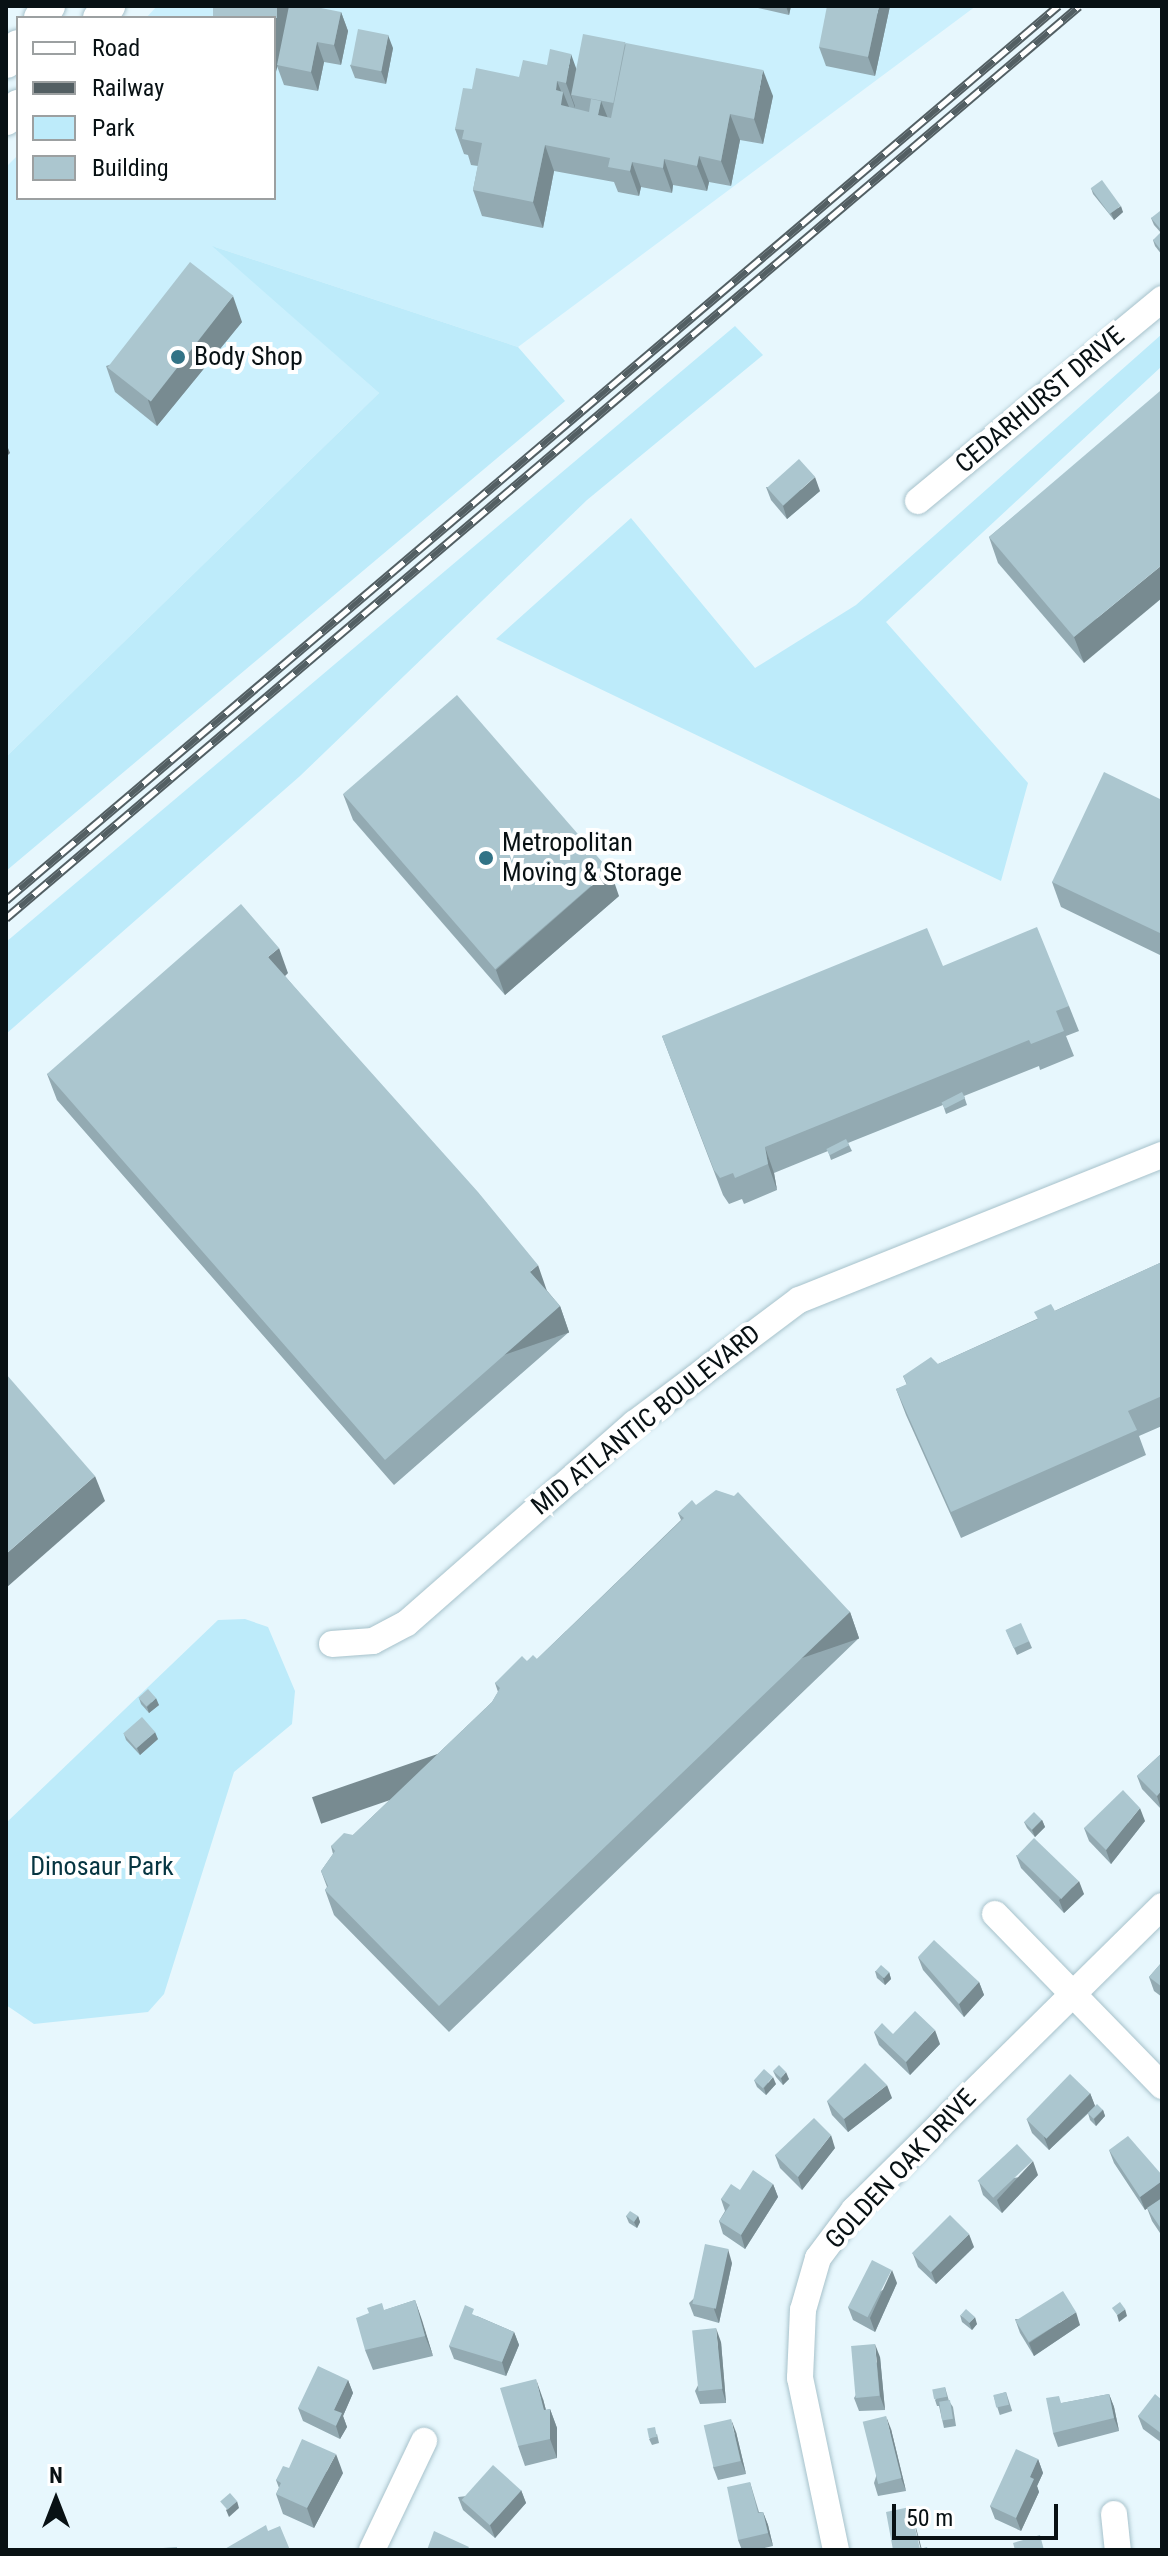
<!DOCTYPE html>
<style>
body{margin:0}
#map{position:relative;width:1168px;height:2556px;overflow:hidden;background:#e7f7fd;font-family:"Roboto Condensed",sans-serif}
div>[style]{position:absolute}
.built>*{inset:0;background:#cbf0fd}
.green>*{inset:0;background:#bdebfa}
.roads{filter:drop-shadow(0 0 2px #a7c2cb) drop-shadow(0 0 2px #a7c2cb)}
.minor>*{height:26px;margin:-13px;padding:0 13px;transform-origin:13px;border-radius:13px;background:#fff}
.major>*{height:32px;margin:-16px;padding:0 16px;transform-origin:16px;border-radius:16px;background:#fff}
.rail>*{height:9px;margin-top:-4.5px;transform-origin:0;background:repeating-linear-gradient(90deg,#fff 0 18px,#535f63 0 36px);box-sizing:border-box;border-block:2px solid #535f63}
.wall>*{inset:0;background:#93aab2;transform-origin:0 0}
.shaded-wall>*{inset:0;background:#788b91;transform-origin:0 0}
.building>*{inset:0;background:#abc6cf;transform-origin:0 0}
.dots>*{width:22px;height:22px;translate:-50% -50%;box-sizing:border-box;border:4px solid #fff;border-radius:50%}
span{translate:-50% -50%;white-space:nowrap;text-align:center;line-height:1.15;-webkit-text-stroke:8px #fff;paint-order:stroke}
.poi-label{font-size:26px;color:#081114}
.left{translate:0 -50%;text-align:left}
.street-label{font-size:26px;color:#081114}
.park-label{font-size:26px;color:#063541}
.frame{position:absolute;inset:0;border:8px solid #081114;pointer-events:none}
.legend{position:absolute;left:16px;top:16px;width:260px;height:184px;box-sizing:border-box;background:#fff;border:2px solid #9ca0a1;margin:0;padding:10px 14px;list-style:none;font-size:24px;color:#081114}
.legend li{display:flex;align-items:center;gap:16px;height:40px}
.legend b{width:40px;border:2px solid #9ca0a1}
.north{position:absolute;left:16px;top:2460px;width:80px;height:80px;-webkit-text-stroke:6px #fff;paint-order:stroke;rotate:0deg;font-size:22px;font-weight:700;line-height:32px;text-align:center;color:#081114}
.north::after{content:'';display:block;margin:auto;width:28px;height:36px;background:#081114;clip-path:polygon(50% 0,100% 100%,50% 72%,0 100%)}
.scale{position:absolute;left:892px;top:2504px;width:166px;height:36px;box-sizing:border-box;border:4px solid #081114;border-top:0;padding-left:10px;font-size:24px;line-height:28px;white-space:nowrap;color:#081114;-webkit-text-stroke:6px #fff;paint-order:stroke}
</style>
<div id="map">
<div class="built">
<div style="clip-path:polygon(157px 6px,976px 6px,518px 347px,215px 247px,379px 393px,6px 757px,6px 167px,18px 155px,18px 198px,274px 198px,274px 18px,146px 18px)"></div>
</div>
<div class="green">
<div style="clip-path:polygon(212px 246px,518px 347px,565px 401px,6px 871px,6px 757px,379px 393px)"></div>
<div style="clip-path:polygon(735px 326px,763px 355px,587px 500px,300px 776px,6px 1034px,6px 942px)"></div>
<div style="clip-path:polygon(1162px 334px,1162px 366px,886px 622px,1028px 783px,1001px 881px,496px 639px,631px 518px,755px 668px,856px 605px)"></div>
<div style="clip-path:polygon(245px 1619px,268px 1627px,295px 1691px,292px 1724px,234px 1772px,164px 1994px,148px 2012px,34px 2024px,6px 2005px,6px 1823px,218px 1620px)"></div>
</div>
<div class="roads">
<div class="minor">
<div style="left:918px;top:501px;width:317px;rotate:-39.6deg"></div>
<div style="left:332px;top:1644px;width:41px;rotate:-4.2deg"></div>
<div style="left:373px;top:1641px;width:38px;rotate:-28deg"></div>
<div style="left:407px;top:1623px;width:303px;rotate:-41.3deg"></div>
<div style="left:635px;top:1423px;width:205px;rotate:-36.9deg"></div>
<div style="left:799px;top:1300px;width:391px;rotate:-21.8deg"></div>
<div style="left:995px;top:1914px;width:240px;rotate:45.8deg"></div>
<div style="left:1114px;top:2514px;width:36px;rotate:84deg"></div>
<div style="left:372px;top:2550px;width:121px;rotate:-64.5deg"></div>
<div style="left:836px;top:2550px;width:176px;rotate:-101.8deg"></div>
<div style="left:800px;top:2378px;width:68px;rotate:-87.5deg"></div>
<div style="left:803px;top:2310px;width:54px;rotate:-73.9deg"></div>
<div style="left:818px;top:2258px;width:60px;rotate:-53.1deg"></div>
<div style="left:854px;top:2210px;width:433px;rotate:-44.6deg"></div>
</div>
<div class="major">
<div style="left:40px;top:18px;width:15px;rotate:-53deg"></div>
<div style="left:99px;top:18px;width:16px;rotate:-50deg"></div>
<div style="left:6px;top:62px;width:20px;rotate:-53deg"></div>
<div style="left:6px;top:119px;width:18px;rotate:-47deg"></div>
</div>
</div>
<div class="rail">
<div style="left:6px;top:900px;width:1381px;rotate:-40.36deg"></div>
<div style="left:6px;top:918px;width:1408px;rotate:-40.36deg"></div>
</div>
<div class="wall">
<div style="clip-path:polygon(749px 6px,791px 6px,789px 15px)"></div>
<div style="clip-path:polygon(890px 6px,875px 76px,826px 66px,819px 47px)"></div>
<div style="clip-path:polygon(341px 12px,348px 31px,341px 65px,324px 62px,318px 91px,284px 85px,277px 66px,274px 80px,274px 18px)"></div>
<div style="clip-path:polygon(625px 42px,626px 45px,773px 96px,763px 144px,740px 140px,731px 186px,709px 182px,707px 191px,673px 185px,672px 193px,641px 187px,639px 196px,618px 192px,614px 182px,554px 171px,543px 228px,482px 216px,473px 190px,478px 166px,471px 165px,468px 155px,464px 154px,455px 129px,472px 89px,519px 77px,547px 65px,576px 69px)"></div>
<div style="clip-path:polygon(393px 48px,386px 84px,355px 78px,350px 65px)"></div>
<div style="clip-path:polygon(1091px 188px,1123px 212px,1114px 220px,1093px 194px)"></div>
<div style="clip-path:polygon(1162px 214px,1162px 234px,1154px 225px,1151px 218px)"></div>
<div style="clip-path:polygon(1162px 235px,1162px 255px,1155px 246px,1153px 240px)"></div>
<div style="clip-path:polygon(242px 322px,157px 426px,115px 392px,106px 366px)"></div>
<div style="clip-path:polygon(1162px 393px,1084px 663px,998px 563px,989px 537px)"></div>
<div style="clip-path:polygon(766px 487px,820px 491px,787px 519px,771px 500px)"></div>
<div style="clip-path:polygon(343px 794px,619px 896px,505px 995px,353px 820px)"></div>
<div style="clip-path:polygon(1162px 800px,1162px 956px,1061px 907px,1052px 882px)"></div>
<div style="clip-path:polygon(943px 966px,1069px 1006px,1079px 1031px,1066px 1036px,1074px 1056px,1040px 1070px,1039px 1066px,964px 1096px,967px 1105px,946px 1114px,943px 1105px,848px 1143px,852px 1151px,831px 1160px,828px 1151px,774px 1173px,777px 1190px,744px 1204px,742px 1199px,729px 1204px,723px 1195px,662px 1036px)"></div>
<div style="clip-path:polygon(288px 973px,285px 976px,560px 1306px,569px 1332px,394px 1485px,57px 1100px,47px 1074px)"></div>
<div style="clip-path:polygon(1162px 1262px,1162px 1426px,1139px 1436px,1146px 1455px,961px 1538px,906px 1415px,896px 1389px,907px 1385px,903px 1376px,938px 1364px)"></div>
<div style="clip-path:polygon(696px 1505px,850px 1612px,859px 1638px,449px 2032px,334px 1915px,325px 1890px,327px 1887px,321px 1871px,333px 1854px,331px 1846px,353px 1835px,492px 1702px,498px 1692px,495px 1683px,527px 1661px,537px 1659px,681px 1520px,678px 1513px)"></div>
<div style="clip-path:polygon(1006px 1630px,1029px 1641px,1032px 1648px,1017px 1655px)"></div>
<div style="clip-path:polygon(139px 1698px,159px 1705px,149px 1713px,141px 1704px)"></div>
<div style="clip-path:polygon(124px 1734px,158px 1739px,140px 1755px,126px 1740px)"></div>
<div style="clip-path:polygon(1162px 1753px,1161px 1809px,1142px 1789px,1137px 1776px)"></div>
<div style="clip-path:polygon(1042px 1820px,1045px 1827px,1035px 1837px,1027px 1828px,1024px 1822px)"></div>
<div style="clip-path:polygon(1145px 1821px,1111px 1864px,1089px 1841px,1084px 1828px)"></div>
<div style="clip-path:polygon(1016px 1855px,1084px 1894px,1064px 1913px,1021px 1868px)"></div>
<div style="clip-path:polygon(918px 1957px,979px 1982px,984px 1995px,964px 2017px,923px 1970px)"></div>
<div style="clip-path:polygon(1162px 1962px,1162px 1997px,1154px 1991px,1149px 1977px)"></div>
<div style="clip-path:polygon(875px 1971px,889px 1972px,891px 1979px,885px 1985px,877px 1978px)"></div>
<div style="clip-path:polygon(874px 2032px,893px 2034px,940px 2044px,910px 2075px,879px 2045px)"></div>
<div style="clip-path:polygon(773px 2071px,789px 2079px,783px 2085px,776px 2077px)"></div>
<div style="clip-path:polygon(754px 2080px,776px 2084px,766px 2095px,757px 2087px)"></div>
<div style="clip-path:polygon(1090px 2093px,1095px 2106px,1103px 2110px,1105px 2116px,1096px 2126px,1090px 2120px,1088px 2113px,1095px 2107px,1049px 2150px,1032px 2133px,1027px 2120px)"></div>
<div style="clip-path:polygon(892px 2098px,848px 2132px,832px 2115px,827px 2101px)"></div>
<div style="clip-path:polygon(835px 2148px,802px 2190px,780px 2168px,775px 2155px)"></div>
<div style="clip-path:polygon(1109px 2150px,1162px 2175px,1162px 2198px,1148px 2208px,1162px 2198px,1162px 2236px,1152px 2221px,1147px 2208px,1145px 2210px,1114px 2163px)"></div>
<div style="clip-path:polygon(1038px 2175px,1002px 2213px,983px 2195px,979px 2182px)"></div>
<div style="clip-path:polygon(773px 2184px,778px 2197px,745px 2249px,723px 2234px,719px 2221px,725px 2211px,721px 2199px,740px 2190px)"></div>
<div style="clip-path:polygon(626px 2216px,638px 2216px,640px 2222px,637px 2228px,629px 2223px)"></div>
<div style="clip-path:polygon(974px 2247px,936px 2284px,918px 2267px,913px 2254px)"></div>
<div style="clip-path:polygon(732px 2263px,719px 2323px,694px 2316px,689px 2303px)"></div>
<div style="clip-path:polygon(897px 2283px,875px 2332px,853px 2320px,848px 2307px)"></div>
<div style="clip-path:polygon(415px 2300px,433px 2356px,373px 2370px,365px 2350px,385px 2310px)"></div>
<div style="clip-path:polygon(960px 2315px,977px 2324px,972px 2330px,962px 2322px)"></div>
<div style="clip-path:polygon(477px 2316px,514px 2332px,519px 2345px,506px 2376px,454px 2359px,449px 2346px)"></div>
<div style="clip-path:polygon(1015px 2319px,1080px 2325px,1034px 2356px,1020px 2333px)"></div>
<div style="clip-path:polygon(721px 2342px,726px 2403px,700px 2404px,695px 2391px)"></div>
<div style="clip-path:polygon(880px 2357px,885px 2410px,859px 2411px,854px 2398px)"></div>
<div style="clip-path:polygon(348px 2380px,353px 2393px,343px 2416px,347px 2427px,340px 2439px,303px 2421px,298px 2408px)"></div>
<div style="clip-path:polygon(945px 2387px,949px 2401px,953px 2407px,956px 2426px,944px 2428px,939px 2406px,937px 2406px,935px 2400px)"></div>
<div style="left:1006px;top:2392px;width:20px;height:13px;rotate:72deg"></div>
<div style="clip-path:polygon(1109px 2394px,1114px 2407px,1119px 2431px,1058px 2447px,1053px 2433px,1062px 2403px)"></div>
<div style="clip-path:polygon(543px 2399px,546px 2410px,550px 2409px,557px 2428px,557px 2458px,525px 2466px,518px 2446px)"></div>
<div style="clip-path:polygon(1162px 2400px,1162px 2443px,1143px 2429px,1138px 2416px)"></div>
<div style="clip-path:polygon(891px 2429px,906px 2491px,878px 2496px,874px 2483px)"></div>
<div style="clip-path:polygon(736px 2432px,746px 2474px,718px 2480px,713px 2467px)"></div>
<div style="clip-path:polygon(657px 2434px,659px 2443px,652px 2445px,649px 2439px)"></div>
<div style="clip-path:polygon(1038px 2459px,1043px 2473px,1037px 2486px,1039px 2492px,1021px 2531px,995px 2519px,990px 2506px)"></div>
<div style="clip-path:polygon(289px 2468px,343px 2473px,314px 2528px,283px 2514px,276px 2494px,279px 2488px,276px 2480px)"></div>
<div style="clip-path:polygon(750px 2482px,759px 2512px,763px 2512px,768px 2525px,773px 2546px,756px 2550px,742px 2550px,738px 2540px)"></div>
<div style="clip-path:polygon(521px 2490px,526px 2503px,495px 2538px,463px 2510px,458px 2497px)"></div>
</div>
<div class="shaded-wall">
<div style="clip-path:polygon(277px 6px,292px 6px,274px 80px,274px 18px)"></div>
<div style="clip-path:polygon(786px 6px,791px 6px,789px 15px)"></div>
<div style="clip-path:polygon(879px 6px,890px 6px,875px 76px,868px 57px)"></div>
<div style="clip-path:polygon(341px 12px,348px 31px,341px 65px,334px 45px)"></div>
<div style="clip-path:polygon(388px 35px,393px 48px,386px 84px,381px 71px)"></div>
<div style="clip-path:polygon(317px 42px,324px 62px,318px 91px,311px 72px)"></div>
<div style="clip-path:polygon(571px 54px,580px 79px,571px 95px,575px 106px,575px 108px,566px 83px)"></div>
<div style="clip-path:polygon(763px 70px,773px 96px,763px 144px,754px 119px)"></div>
<div style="clip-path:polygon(557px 81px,563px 96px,563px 92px,573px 117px,570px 131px,556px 90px)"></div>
<div style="clip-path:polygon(601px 101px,611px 126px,598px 115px)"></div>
<div style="clip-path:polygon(730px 114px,740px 140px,731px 186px,721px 161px)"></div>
<div style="clip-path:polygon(545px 145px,554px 171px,543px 228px,533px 202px)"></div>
<div style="clip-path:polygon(699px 156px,709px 182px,707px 191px,697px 166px)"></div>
<div style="clip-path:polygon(664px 159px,673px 185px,672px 193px,663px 168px)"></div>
<div style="clip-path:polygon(632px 162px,641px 187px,639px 196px,630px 171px)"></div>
<div style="clip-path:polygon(1121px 206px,1123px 212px,1114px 220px,1111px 213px)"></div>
<div style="clip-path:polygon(233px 296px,242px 322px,157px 426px,148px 400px)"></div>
<div style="clip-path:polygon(6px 443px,10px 453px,6px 457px)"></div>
<div style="clip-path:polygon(815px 477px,820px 491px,787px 519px,783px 506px)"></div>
<div style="clip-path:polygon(1162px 565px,1162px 598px,1084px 663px,1074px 637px)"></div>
<div style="clip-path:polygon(610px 870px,619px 896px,505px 995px,496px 970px)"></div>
<div style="clip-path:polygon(279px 948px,288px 973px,277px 983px,268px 957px)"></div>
<div style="clip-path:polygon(765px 1147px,774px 1173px,777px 1190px,768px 1164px)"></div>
<div style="clip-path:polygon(538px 1265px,547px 1291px,530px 1272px)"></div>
<div style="left:560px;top:1306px;width:28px;height:233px;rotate:71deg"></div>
<div style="clip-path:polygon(95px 1476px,105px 1501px,6px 1588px,6px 1554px)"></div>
<div style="left:850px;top:1612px;width:28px;height:569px;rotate:71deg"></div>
<div style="clip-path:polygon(156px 1698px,159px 1705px,149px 1713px,147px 1707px)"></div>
<div style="clip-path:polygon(155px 1732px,158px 1739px,140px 1755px,137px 1748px)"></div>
<div style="clip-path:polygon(1162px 1790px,1162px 1809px,1161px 1809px,1157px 1796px)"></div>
<div style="clip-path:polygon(1140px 1808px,1145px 1821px,1111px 1864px,1106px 1850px)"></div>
<div style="clip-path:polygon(1042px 1820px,1045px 1827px,1035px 1837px,1032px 1830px)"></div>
<div style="clip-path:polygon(1079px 1881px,1084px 1894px,1064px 1913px,1059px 1900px)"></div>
<div style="clip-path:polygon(889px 1972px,891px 1979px,885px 1985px,883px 1978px)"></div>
<div style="clip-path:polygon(979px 1982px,984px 1995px,964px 2017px,959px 2004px)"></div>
<div style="clip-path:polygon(935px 2030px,940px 2044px,910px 2075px,906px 2062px)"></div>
<div style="clip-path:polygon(786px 2072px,789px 2079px,783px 2085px,781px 2078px)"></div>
<div style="clip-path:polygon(773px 2077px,776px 2084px,766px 2095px,764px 2088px)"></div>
<div style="clip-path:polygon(887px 2085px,892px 2098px,848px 2132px,844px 2119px)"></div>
<div style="clip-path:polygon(1090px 2093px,1095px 2106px,1049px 2150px,1044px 2137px)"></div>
<div style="clip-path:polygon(1103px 2110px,1105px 2116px,1096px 2126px,1094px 2119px)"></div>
<div style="clip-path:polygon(831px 2135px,835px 2148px,802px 2190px,798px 2177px)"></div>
<div style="clip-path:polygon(1033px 2161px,1038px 2175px,1002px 2213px,997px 2200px)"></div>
<div style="clip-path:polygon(1162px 2181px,1162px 2198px,1145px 2210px,1140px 2197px)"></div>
<div style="clip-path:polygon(773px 2184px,778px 2197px,745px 2249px,741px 2235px)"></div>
<div style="clip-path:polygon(638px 2216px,640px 2222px,637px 2228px,634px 2222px)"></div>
<div style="clip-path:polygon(969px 2234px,974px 2247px,936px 2284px,931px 2271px)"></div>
<div style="clip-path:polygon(728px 2249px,732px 2263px,719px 2323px,714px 2309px)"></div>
<div style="clip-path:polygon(892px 2270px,897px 2283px,875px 2332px,870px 2318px)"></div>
<div style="clip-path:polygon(415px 2300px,422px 2320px,433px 2356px,425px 2336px)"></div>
<div style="clip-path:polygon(1125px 2309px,1127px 2316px,1119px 2322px,1117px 2315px)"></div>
<div style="clip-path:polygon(1076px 2312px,1080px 2325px,1034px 2356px,1029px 2343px)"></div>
<div style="clip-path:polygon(975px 2317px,977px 2324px,972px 2330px,969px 2323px)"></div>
<div style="clip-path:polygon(716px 2328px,721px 2342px,726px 2403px,722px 2389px)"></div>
<div style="clip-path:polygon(514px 2332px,519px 2345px,506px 2376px,502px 2362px)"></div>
<div style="clip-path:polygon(875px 2344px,880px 2357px,885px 2410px,880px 2396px)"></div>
<div style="clip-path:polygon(536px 2379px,543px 2399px,550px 2426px,550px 2409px,557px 2428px,557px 2458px,550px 2439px)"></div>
<div style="clip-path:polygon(348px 2380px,353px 2393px,343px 2416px,347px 2427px,340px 2439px,336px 2426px,334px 2410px)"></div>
<div style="clip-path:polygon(1109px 2394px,1114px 2407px,1119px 2431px,1114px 2418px)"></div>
<div style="clip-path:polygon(886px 2416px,891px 2429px,906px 2491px,901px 2478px)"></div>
<div style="clip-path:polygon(731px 2419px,736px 2432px,746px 2474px,741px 2461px)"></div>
<div style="clip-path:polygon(336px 2454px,343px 2473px,314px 2528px,307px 2508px)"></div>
<div style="clip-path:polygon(1038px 2459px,1043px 2473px,1037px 2486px,1039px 2492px,1021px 2531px,1016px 2518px,1030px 2477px)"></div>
<div style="clip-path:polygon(521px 2490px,526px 2503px,495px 2538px,490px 2525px)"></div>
<div style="clip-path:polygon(237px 2501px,239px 2508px,229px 2517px,226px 2510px)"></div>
<div style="clip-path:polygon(910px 2507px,914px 2520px,922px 2550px,921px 2550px)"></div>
<div style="clip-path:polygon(763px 2512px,768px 2525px,773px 2546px,768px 2533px)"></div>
</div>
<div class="building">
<div style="left:213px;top:6px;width:64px;height:12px"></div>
<div style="clip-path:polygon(289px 6px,311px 6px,341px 12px,334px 45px,317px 42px,311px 72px,277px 65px)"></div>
<div style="clip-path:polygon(827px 6px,879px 6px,868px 57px,819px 47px)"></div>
<div style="left:358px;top:29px;width:31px;height:37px;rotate:11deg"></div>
<div style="left:583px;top:34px;width:43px;height:62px;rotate:11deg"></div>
<div style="clip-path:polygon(626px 43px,763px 70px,754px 119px,730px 114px,721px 161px,699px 156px,697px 166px,664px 159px,663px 168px,632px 162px,630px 171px,608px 167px,610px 158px,545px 145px,533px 202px,473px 190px,482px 143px,462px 139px,464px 130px,455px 129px,463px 88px,472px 89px,476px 68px,519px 77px,523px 60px,547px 65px,550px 49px,571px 54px,566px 83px,557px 81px,556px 90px,563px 92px,561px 105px,589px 112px,591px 99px,601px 101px,598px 115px,611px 118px)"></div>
<div style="left:1102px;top:180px;width:32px;height:14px;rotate:54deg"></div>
<div style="clip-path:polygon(1160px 211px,1162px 214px,1162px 231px,1151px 218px)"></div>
<div style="clip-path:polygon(1160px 233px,1162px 235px,1162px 248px,1160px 249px,1153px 240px)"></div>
<div style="left:190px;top:262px;width:55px;height:134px;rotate:38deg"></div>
<div style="clip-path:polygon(1160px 391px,1162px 393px,1162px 565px,1074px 637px,989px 537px)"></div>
<div style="left:799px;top:459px;width:24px;height:43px;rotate:48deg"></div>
<div style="left:457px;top:695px;width:232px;height:151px;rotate:49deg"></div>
<div style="clip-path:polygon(1104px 772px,1162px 800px,1162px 934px,1052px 882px)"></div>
<div style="clip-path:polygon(241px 904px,279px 948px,268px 957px,478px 1192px,538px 1265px,530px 1272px,560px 1306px,385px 1460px,47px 1074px)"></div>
<div style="clip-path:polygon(1037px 927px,1069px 1006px,1056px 1011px,1064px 1031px,1031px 1044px,1029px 1040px,765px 1147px,768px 1164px,735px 1178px,733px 1173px,720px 1178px,714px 1170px,662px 1036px,927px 928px,943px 966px)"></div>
<div style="left:962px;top:1092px;width:7px;height:23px;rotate:63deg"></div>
<div style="left:846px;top:1139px;width:7px;height:22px;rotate:63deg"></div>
<div style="clip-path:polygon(1162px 1262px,1162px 1396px,1128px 1411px,1137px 1430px,951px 1512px,896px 1389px,907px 1384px,903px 1376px,931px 1357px,938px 1364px,1038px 1319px,1034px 1312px,1051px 1304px,1055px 1311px)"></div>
<div style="clip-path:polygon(6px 1374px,95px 1476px,6px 1554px)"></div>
<div style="clip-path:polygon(716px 1490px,734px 1496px,738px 1492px,850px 1612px,439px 2006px,325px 1890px,328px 1886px,321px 1871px,335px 1851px,331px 1846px,344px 1833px,353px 1835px,492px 1702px,500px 1688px,495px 1683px,522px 1656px,527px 1661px,533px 1655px,537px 1659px,684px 1518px,678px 1513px,692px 1500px,696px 1505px)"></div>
<div style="left:1021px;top:1623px;width:20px;height:17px;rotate:66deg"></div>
<div style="left:148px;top:1689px;width:12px;height:13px;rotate:48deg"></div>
<div style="left:142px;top:1717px;width:20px;height:25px;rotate:49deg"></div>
<div style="clip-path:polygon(1162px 1753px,1162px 1790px,1157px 1796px,1137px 1776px)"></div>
<div style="clip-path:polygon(1123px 1790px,1140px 1808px,1106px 1850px,1084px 1828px)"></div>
<div style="left:1034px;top:1812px;width:11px;height:14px;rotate:45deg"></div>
<div style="left:1034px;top:1838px;width:62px;height:25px;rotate:44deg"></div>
<div style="clip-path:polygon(934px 1940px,979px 1982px,959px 2004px,918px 1957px)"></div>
<div style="clip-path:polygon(1162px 1962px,1162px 1987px,1149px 1977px)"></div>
<div style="left:881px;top:1965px;width:11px;height:8px;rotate:41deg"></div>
<div style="clip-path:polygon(915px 2011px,935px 2030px,906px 2062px,874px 2032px,882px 2023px,893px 2034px)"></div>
<div style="clip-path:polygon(865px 2063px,887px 2085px,844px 2119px,827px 2101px)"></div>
<div style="clip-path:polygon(779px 2065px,786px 2072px,781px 2078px,773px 2071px)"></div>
<div style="left:764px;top:2069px;width:12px;height:15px;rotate:42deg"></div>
<div style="left:1070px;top:2074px;width:28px;height:63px;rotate:44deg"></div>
<div style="left:1097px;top:2104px;width:8px;height:13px;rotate:45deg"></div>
<div style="clip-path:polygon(814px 2118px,831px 2135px,798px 2177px,775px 2155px)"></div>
<div style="clip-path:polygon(1128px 2136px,1162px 2175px,1162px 2181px,1140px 2197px,1109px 2150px)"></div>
<div style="left:1017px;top:2144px;width:23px;height:54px;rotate:47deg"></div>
<div style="clip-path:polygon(753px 2170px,773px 2184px,741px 2235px,719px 2221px,730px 2205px,721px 2199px,731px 2184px,740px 2190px)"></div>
<div style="clip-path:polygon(1162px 2198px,1162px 2230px,1147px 2208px)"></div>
<div style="clip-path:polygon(630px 2211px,638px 2216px,634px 2222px,626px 2216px)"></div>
<div style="left:950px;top:2215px;width:27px;height:54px;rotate:45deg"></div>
<div style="left:705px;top:2244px;width:24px;height:61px;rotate:12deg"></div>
<div style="left:872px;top:2260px;width:22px;height:53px;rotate:27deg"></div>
<div style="left:1063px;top:2291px;width:25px;height:56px;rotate:58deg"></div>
<div style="clip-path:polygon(415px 2300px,425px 2336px,365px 2350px,356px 2318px,369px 2313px,367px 2308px,382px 2303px,384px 2310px)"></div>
<div style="left:1120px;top:2302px;width:9px;height:10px;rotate:54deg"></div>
<div style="clip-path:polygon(465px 2305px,474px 2309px,472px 2314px,514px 2332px,502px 2362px,449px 2346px)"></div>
<div style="left:966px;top:2309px;width:12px;height:8px;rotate:42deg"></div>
<div style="left:716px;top:2328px;width:61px;height:24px;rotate:84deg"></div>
<div style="left:875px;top:2344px;width:52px;height:24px;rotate:85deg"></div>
<div style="clip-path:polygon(318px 2366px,348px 2380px,334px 2410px,342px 2413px,336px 2426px,298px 2408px)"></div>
<div style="clip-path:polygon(536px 2379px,544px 2410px,550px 2409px,550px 2439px,518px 2446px,500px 2388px)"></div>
<div style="left:945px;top:2387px;width:10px;height:13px;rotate:79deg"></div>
<div style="left:1006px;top:2392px;width:13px;height:13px;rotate:77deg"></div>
<div style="clip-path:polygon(1109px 2394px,1114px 2418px,1053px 2433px,1046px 2398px,1059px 2396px,1061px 2403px)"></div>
<div style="clip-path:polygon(1155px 2394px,1162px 2400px,1162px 2434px,1138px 2416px)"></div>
<div style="left:950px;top:2400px;width:19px;height:11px;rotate:81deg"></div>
<div style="left:886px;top:2416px;width:64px;height:24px;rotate:76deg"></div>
<div style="left:731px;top:2419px;width:43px;height:28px;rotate:77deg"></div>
<div style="left:655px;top:2427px;width:10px;height:8px;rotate:79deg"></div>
<div style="clip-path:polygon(302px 2439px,336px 2454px,307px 2508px,276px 2494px,281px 2483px,276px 2480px,283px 2466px,289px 2468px)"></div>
<div style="clip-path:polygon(1016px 2449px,1038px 2459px,1030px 2477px,1034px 2479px,1016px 2518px,990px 2506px)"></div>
<div style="left:493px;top:2465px;width:38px;height:47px;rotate:42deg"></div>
<div style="clip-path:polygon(750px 2482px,758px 2513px,763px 2512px,768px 2533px,738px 2540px,727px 2487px)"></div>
<div style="left:230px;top:2493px;width:11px;height:13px;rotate:49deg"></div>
<div style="clip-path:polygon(910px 2507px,920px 2549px,927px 2547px,928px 2550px,893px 2550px,886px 2512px)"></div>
<div style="clip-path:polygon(266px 2525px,268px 2531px,280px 2526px,290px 2550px,223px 2550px)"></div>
<div style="clip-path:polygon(434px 2531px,469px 2547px,467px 2550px,427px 2550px)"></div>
<div style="clip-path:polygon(1040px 2535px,1044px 2550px,1015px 2550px,1013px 2543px)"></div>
<div style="clip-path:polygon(177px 2547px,177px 2550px,135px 2550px)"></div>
</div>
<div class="dots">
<div style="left:178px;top:357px;background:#327386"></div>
<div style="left:486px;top:858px;background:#327386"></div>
</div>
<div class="poi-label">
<span class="left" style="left:194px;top:357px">Body Shop</span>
<span class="left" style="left:502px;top:858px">Metropolitan<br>Moving &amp; Storage</span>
</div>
<div class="street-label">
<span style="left:1040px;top:400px;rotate:-40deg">CEDARHURST DRIVE</span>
<span style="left:646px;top:1420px;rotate:-39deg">MID ATLANTIC BOULEVARD</span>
<span style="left:901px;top:2169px;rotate:-47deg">GOLDEN OAK DRIVE</span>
</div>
<div class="park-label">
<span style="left:102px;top:1867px">Dinosaur Park</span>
</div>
<div class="frame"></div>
<ul class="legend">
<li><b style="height:10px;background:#fff"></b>Road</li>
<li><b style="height:10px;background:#535f63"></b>Railway</li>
<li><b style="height:22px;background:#bdebfa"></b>Park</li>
<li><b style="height:22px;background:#abc6cf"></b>Building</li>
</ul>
<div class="north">N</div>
<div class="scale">50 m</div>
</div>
